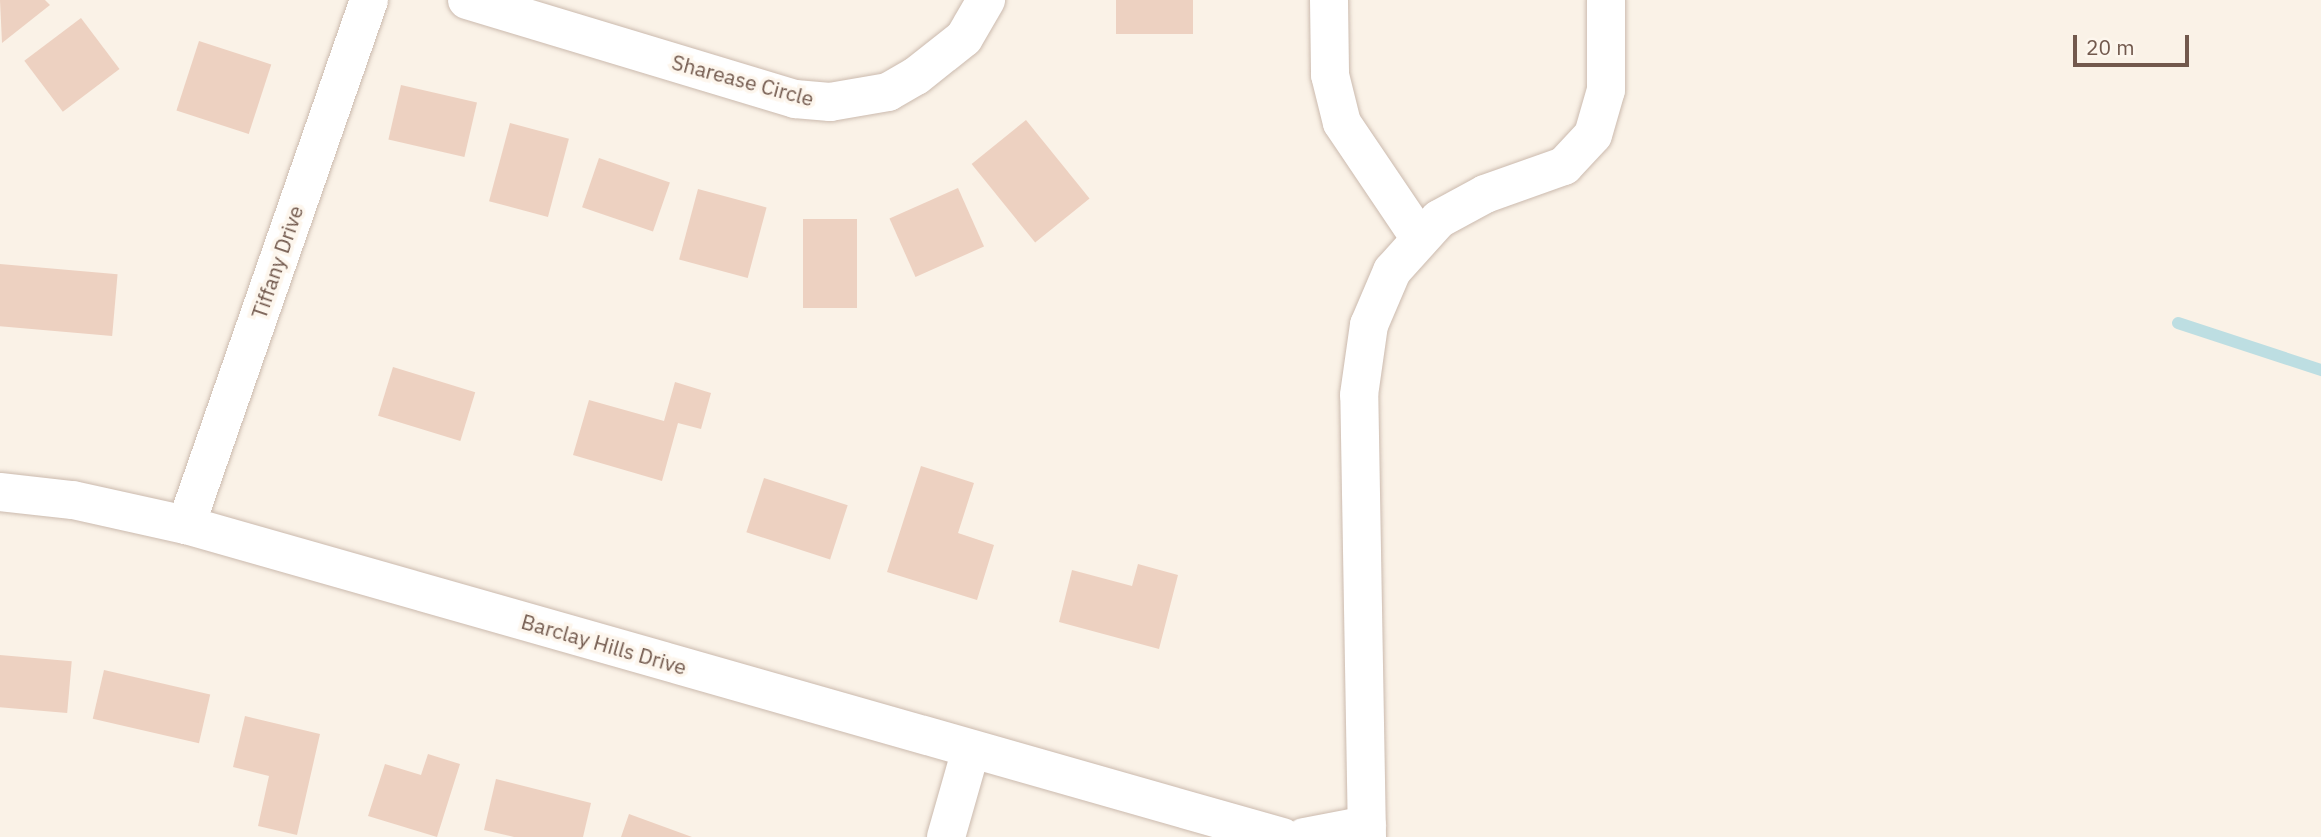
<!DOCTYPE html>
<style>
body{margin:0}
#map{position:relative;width:2321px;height:837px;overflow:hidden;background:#faf2e7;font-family:"IBM Plex Sans",sans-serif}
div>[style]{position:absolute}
.stream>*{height:12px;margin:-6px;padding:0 6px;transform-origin:6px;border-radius:6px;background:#bddee2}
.building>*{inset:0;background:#edd1c1;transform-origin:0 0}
.roads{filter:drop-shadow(0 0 2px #cbbaae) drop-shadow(0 0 2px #cbbaae)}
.minor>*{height:38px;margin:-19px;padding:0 19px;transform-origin:19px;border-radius:19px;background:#fff}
span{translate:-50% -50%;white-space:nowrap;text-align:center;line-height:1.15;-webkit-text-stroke:7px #fdf6ed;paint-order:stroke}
.street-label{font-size:21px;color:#72594d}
.scale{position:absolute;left:2073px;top:35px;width:116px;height:32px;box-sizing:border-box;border:4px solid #72594d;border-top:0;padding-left:9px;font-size:21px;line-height:24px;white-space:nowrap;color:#72594d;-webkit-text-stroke:5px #fdf6ed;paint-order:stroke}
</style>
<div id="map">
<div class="stream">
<div style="left:2178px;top:323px;width:151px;rotate:18.2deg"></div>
</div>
<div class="building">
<div style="clip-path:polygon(0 0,45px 0,50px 5px,2px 43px)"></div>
<div style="left:1116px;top:0;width:77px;height:34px"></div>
<div style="left:81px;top:18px;width:64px;height:71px;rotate:53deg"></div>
<div style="left:199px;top:41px;width:76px;height:73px;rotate:18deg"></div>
<div style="left:401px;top:85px;width:78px;height:56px;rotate:13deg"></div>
<div style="left:1026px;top:120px;width:101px;height:70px;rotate:51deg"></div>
<div style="left:510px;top:123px;width:61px;height:81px;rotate:15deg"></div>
<div style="left:599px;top:158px;width:75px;height:52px;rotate:19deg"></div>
<div style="left:958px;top:188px;width:64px;height:75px;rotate:66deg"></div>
<div style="left:698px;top:189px;width:71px;height:73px;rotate:15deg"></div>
<div style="left:803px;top:219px;width:54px;height:89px"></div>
<div style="left:0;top:264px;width:118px;height:62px;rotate:5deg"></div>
<div style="left:393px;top:367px;width:86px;height:51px;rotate:17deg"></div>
<div style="clip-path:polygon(675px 382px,711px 393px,701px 429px,678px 423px,662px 481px,573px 455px,589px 400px,664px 421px)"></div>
<div style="clip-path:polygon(921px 466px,974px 483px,958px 533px,994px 545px,977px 600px,887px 572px)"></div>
<div style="left:764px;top:478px;width:88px;height:57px;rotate:18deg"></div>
<div style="clip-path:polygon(1138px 564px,1178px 575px,1159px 649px,1059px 622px,1072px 570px,1132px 586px)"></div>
<div style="left:0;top:655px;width:72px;height:52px;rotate:5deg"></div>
<div style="left:104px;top:670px;width:109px;height:50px;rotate:13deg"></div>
<div style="clip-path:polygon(245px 716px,320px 734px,297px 835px,258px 826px,269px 776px,233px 767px)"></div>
<div style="clip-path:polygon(428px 754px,460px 764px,437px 837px,368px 816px,385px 764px,421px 775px)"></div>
<div style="clip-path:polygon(496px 779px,591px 803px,583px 837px,514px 837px,484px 830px)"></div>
<div style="clip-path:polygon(629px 814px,692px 837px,621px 837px)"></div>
</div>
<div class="roads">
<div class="minor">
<div style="left:467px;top:0;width:343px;rotate:16.8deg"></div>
<div style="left:795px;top:99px;width:35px;rotate:5deg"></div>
<div style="left:830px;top:102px;width:59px;rotate:-9.8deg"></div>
<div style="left:888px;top:92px;width:32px;rotate:-30deg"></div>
<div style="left:916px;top:76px;width:61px;rotate:-38.4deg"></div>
<div style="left:964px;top:38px;width:44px;rotate:-59.9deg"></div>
<div style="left:1329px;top:0;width:75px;rotate:89.2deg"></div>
<div style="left:1330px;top:75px;width:49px;rotate:76deg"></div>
<div style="left:1342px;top:123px;width:138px;rotate:56deg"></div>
<div style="left:0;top:492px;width:73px;rotate:6.3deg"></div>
<div style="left:73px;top:500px;width:116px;rotate:12.5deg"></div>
<div style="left:186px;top:525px;width:1140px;rotate:15.89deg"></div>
<div style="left:186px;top:525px;width:556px;rotate:-70.78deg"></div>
<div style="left:946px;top:837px;width:91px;rotate:-74.1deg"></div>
<div style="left:1304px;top:837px;width:64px;rotate:-10.8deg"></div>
<div style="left:1367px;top:837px;width:442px;rotate:-91deg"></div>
<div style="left:1359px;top:395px;width:71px;rotate:-81.9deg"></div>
<div style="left:1369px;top:325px;width:59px;rotate:-66.9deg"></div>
<div style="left:1392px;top:271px;width:70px;rotate:-47.9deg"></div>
<div style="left:1439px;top:219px;width:52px;rotate:-28.5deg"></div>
<div style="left:1485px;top:194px;width:84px;rotate:-19.5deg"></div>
<div style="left:1564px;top:166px;width:42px;rotate:-46.9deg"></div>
<div style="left:1593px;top:135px;width:47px;rotate:-73.9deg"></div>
<div style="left:1606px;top:90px;width:90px;rotate:-90deg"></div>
</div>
</div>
<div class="street-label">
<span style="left:743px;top:80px;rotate:15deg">Sharease Circle</span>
<span style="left:277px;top:262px;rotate:-71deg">Tiffany Drive</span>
<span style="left:604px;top:644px;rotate:16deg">Barclay Hills Drive</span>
</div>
<div class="scale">20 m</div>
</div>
